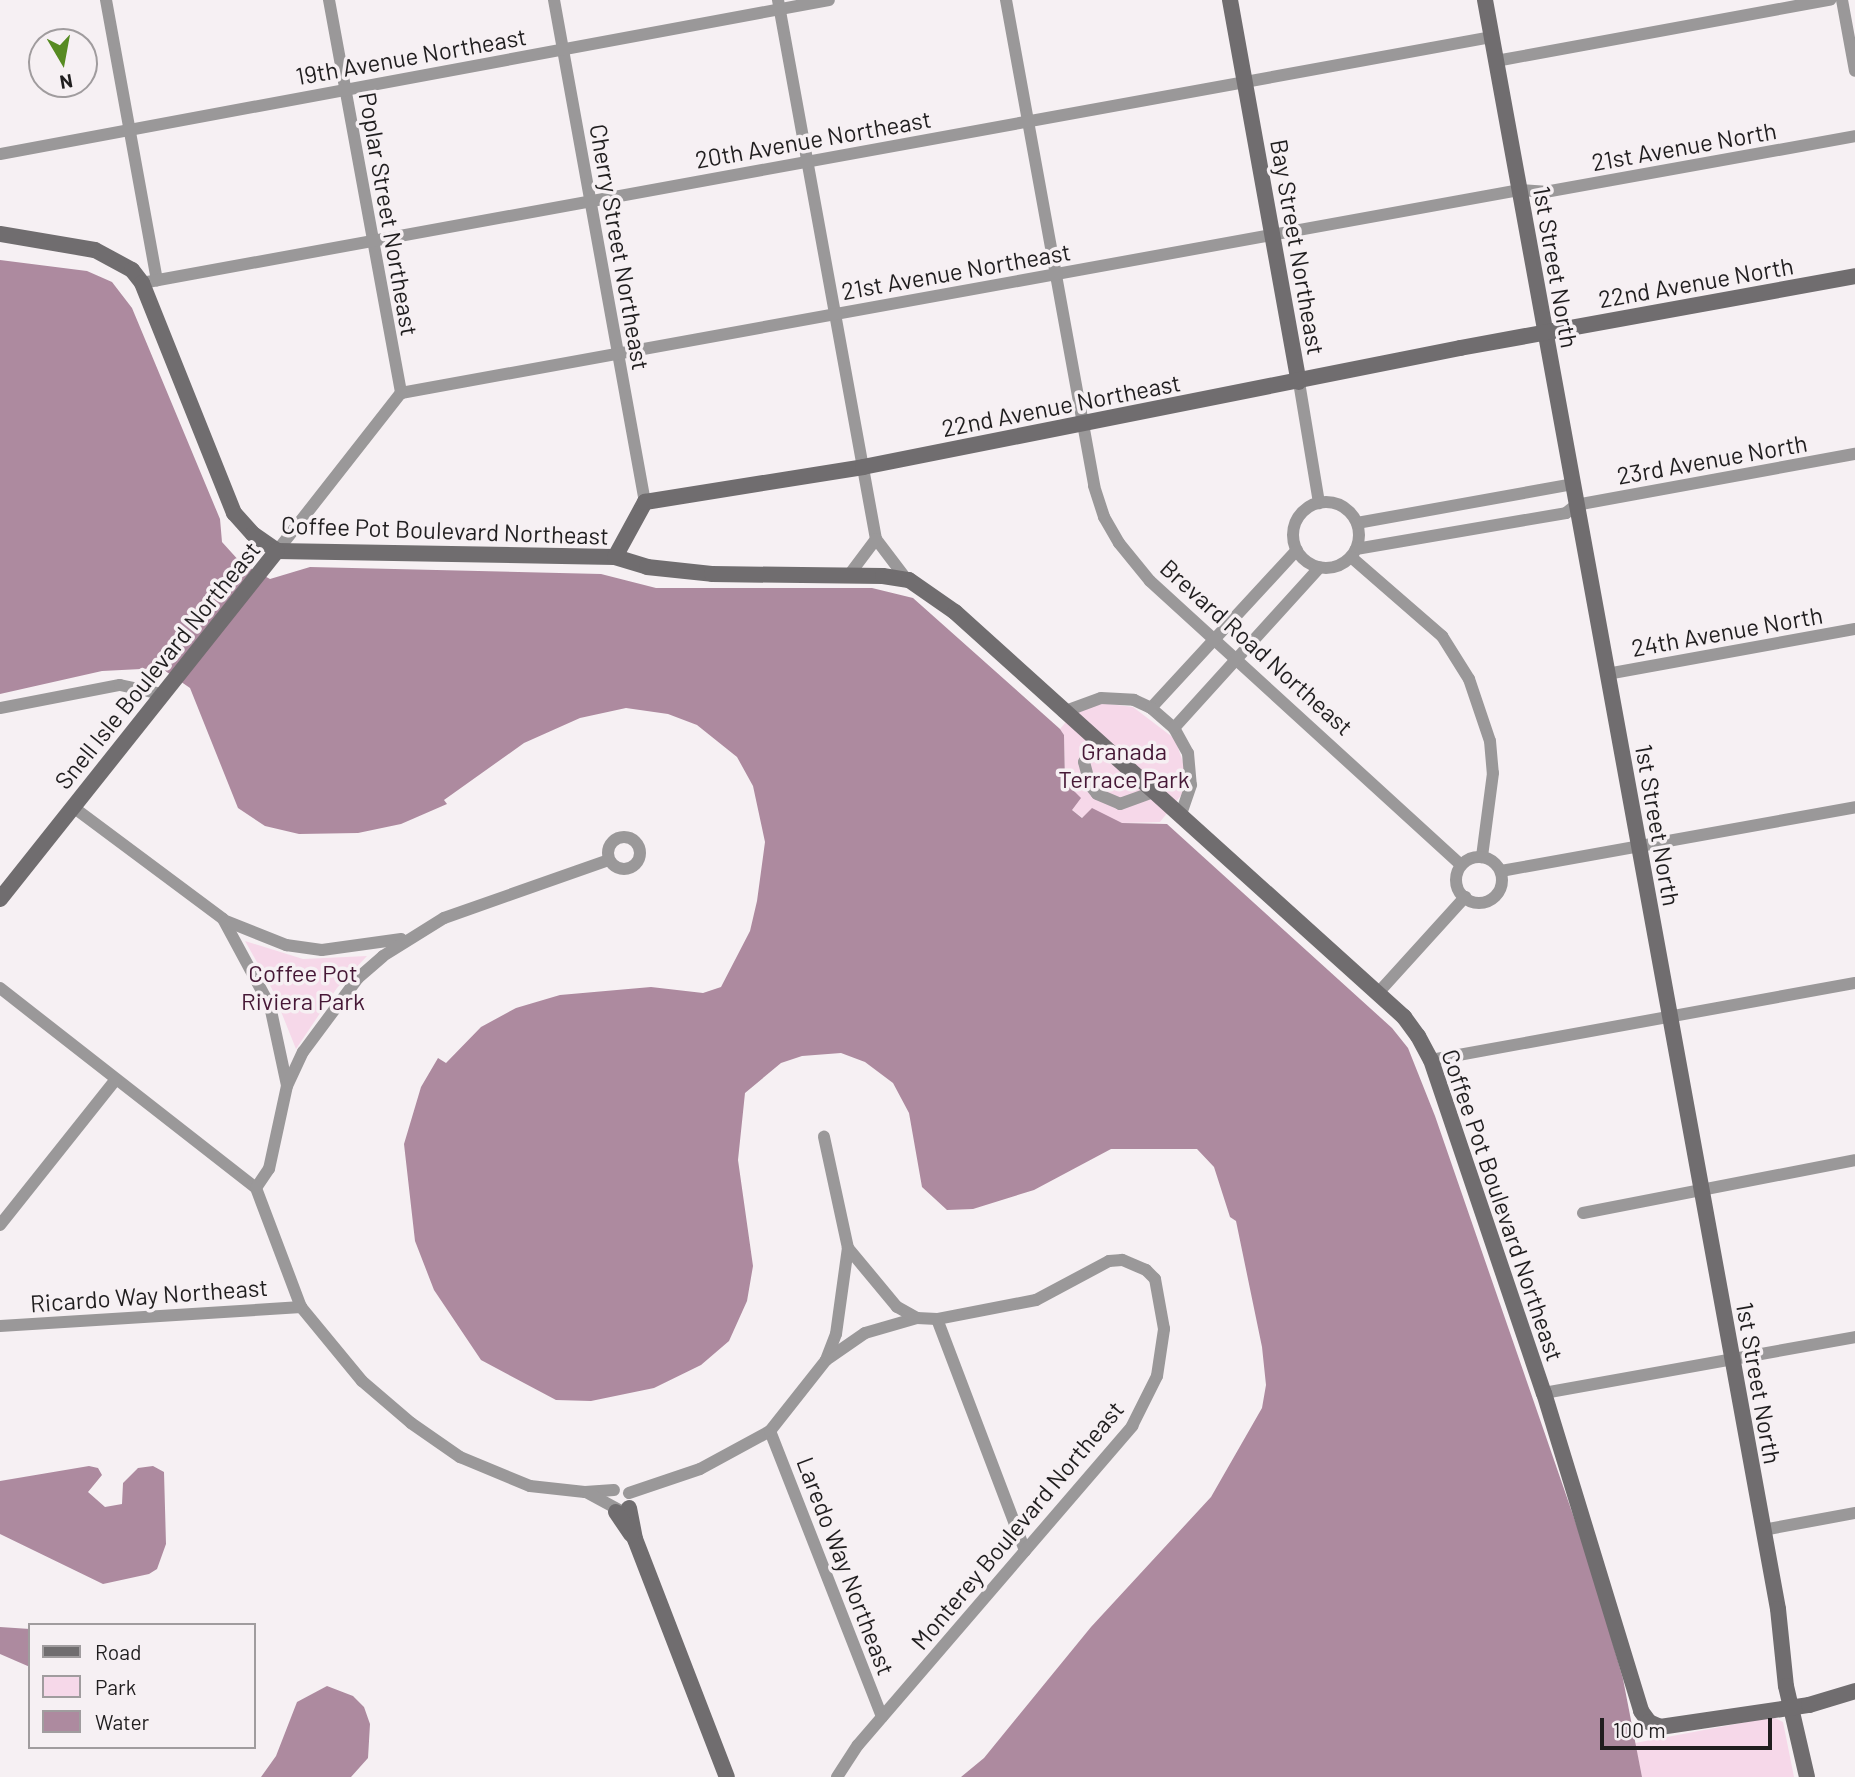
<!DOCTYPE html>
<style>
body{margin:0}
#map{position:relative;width:1855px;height:1777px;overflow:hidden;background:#f6f0f3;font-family:Barlow,sans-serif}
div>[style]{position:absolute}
.green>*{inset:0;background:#f6d8e9}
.water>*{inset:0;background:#ad8a9f}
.street>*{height:12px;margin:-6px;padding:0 6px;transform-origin:6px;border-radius:6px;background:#9a9899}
.street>.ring{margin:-6px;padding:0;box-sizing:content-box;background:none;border:12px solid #9a9899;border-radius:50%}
.secondary>*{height:16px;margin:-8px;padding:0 8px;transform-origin:8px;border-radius:8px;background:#706d6f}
span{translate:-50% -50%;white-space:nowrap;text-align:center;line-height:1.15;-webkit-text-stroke:7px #f6f0f3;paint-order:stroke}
.street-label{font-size:24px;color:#201e1f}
.park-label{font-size:24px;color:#461836}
.legend{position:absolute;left:28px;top:1623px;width:228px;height:126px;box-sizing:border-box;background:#f6f0f3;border:2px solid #a09c9e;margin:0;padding:9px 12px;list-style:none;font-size:21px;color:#201e1f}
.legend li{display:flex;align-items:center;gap:14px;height:35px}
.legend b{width:35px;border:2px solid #a09c9e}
.north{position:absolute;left:28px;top:28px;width:70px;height:70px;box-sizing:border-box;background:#f6f0f3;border:2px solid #a09c9e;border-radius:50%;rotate:170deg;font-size:19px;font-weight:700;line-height:28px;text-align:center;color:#201e1f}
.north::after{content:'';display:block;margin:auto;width:24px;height:32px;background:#578b22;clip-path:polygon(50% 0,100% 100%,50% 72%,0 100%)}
.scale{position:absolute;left:1600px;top:1718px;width:172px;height:32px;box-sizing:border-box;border:4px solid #201e1f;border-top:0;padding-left:9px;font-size:21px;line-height:24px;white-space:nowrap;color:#201e1f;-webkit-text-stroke:5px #f6f0f3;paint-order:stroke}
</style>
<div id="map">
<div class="green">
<div style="clip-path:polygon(1101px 703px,1133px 707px,1175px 739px,1185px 768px,1183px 793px,1160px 822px,1122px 823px,1102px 816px,1083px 818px,1072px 810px,1073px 793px,1065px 782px,1064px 735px,1060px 729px,1075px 711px)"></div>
<div style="clip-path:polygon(245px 941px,303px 959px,367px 956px,337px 988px,296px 1049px,272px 989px)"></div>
<div style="clip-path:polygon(1773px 1717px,1783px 1722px,1794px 1777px,1642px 1777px,1635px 1743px)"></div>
</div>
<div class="water">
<div style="clip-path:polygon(0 260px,87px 271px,112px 282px,132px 308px,220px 519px,222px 542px,241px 563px,270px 579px,310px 567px,601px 574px,656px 588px,872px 588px,913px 598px,1060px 729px,1064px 735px,1065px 782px,1081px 798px,1072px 810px,1082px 818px,1092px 808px,1122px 823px,1167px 824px,1392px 1028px,1408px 1048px,1435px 1116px,1591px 1567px,1623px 1679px,1642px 1777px,961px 1777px,984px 1758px,1091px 1627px,1211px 1497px,1262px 1408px,1266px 1385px,1262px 1347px,1236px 1221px,1230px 1217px,1214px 1167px,1197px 1149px,1111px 1149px,1034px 1190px,973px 1209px,947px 1210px,922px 1187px,909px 1113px,893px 1083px,865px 1062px,841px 1053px,802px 1056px,781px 1063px,745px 1093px,738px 1160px,753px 1266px,747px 1301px,729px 1341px,701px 1365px,654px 1388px,591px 1401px,556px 1400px,481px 1360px,434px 1290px,415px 1241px,404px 1144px,421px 1087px,438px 1058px,446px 1063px,481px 1027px,516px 1008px,560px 995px,651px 987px,703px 993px,721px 987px,750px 931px,757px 901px,765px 842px,753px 786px,737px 757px,697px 725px,668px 714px,626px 708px,580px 718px,524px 743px,444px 800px,447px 804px,401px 824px,358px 833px,299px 834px,265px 826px,238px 808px,190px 688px,161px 668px,102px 671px,0 694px)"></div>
<div style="clip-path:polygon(89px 1466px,98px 1468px,102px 1475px,88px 1492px,105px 1507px,122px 1504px,123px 1483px,138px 1468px,153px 1466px,164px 1472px,166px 1544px,157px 1569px,149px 1574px,103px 1584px,0 1534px,0 1481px)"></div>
<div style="clip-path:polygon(0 1627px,30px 1629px,30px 1667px,0 1654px)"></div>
<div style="clip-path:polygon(327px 1686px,353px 1696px,364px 1707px,370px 1724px,368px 1758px,351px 1777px,261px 1777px,276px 1756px,297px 1702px)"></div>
</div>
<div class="street">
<div style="left:106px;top:0;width:285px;rotate:79.7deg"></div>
<div style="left:329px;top:0;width:400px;rotate:79.6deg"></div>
<div style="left:554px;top:0;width:510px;rotate:79.73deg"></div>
<div style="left:778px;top:0;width:548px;rotate:79.7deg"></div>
<div style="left:876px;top:539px;width:51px;rotate:52.9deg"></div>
<div style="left:1006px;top:0;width:494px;rotate:79.7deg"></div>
<div style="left:1094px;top:486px;width:33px;rotate:72deg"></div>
<div style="left:1104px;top:517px;width:30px;rotate:60deg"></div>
<div style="left:1119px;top:543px;width:49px;rotate:50.8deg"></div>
<div style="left:1150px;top:581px;width:421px;rotate:42.4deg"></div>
<div style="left:1842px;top:0;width:72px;rotate:79.6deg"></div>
<div style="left:1496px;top:61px;width:340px;rotate:-10.4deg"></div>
<div style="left:0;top:154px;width:843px;rotate:-10.52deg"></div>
<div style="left:142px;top:283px;width:1371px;rotate:-10.33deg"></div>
<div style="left:1299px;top:382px;width:123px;rotate:80.6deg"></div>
<div style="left:401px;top:393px;width:1136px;rotate:-10.29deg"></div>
<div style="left:1519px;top:190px;width:26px;rotate:4deg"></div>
<div style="left:1545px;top:192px;width:315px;rotate:-10.2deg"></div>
<div class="ring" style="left:1293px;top:502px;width:54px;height:54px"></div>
<div style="left:1357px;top:523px;width:219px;rotate:-10.2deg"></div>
<div style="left:1356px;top:549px;width:213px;rotate:-9.7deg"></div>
<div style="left:1566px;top:513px;width:13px;rotate:-39deg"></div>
<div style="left:1576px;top:505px;width:284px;rotate:-10.4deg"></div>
<div style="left:277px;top:551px;width:201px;rotate:-51.9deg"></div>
<div style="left:1351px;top:557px;width:121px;rotate:41deg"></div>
<div style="left:1442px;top:636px;width:51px;rotate:57.9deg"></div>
<div style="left:1469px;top:679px;width:65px;rotate:71.3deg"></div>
<div style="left:1490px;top:741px;width:32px;rotate:85deg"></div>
<div style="left:1493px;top:773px;width:85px;rotate:97.5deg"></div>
<div style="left:849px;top:575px;width:45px;rotate:-53.1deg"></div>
<div style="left:1607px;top:674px;width:252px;rotate:-10.3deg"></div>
<div style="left:0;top:708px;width:122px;rotate:-10.9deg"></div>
<div style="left:120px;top:685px;width:43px;rotate:12.1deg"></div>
<div style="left:1151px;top:708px;width:215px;rotate:-47.3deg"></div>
<div style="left:1063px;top:712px;width:40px;rotate:-20.2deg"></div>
<div style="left:1101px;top:698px;width:33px;rotate:3deg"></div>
<div style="left:1134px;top:700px;width:19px;rotate:25deg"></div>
<div style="left:1151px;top:708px;width:30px;rotate:41deg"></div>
<div style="left:1174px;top:728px;width:29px;rotate:61deg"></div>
<div style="left:1188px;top:753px;width:32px;rotate:85deg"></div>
<div style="left:1191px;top:785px;width:31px;rotate:109deg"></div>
<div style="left:1174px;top:728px;width:217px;rotate:-47.8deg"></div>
<div style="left:1094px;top:739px;width:25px;rotate:113deg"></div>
<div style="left:1084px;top:762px;width:24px;rotate:75deg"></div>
<div style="left:1090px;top:785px;width:11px;rotate:52deg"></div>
<div style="left:1097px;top:794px;width:25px;rotate:23deg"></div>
<div style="left:1120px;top:804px;width:35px;rotate:-20deg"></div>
<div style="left:73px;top:807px;width:187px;rotate:36.7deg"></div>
<div style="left:223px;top:919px;width:99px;rotate:61.6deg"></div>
<div style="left:270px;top:1006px;width:81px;rotate:77.9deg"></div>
<div class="ring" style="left:608px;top:837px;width:20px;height:20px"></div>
<div class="ring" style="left:1456px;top:857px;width:34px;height:34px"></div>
<div style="left:1501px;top:871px;width:360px;rotate:-10.2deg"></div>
<div style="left:226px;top:921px;width:65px;rotate:21.8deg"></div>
<div style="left:286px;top:945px;width:36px;rotate:8deg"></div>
<div style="left:322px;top:950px;width:80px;rotate:-7.9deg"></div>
<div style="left:0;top:988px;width:325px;rotate:38deg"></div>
<div style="left:256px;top:1188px;width:127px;rotate:69.3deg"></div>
<div style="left:301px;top:1307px;width:96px;rotate:50.5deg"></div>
<div style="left:362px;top:1381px;width:65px;rotate:40.6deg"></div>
<div style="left:411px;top:1423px;width:60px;rotate:34.8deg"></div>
<div style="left:460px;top:1457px;width:76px;rotate:22.5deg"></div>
<div style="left:530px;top:1486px;width:55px;rotate:6.2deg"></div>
<div style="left:585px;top:1492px;width:29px;rotate:-4deg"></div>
<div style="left:1378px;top:993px;width:130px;rotate:-47.8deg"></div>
<div style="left:1431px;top:1060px;width:431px;rotate:-10.3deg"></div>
<div style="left:256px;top:1188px;width:23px;rotate:-56deg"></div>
<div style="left:269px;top:1169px;width:85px;rotate:-77.8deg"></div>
<div style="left:287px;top:1086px;width:38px;rotate:-65deg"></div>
<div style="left:303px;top:1052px;width:92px;rotate:-53.4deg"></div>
<div style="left:358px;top:978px;width:33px;rotate:-41deg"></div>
<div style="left:383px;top:956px;width:72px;rotate:-31.9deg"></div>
<div style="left:444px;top:918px;width:175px;rotate:-19.4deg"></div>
<div style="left:1583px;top:1213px;width:277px;rotate:-11deg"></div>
<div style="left:0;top:1225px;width:186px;rotate:-51.5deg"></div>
<div style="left:937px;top:1319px;width:248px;rotate:69.2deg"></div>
<div style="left:0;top:1326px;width:302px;rotate:-3.6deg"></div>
<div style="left:826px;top:1360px;width:47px;rotate:-34.7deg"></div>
<div style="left:865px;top:1333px;width:54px;rotate:-16.1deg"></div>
<div style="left:1544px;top:1393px;width:316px;rotate:-10.2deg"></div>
<div style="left:770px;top:1431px;width:307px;rotate:68.6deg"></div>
<div style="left:586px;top:1492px;width:42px;rotate:28.4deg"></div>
<div style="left:629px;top:1493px;width:75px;rotate:-18.7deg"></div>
<div style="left:700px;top:1469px;width:80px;rotate:-28.5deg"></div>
<div style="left:770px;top:1431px;width:90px;rotate:-51.7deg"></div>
<div style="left:826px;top:1360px;width:28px;rotate:-69deg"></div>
<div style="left:836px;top:1334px;width:87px;rotate:-82.1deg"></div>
<div style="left:848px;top:1248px;width:114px;rotate:-102.2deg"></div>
<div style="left:1763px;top:1530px;width:94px;rotate:-10.5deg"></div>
<div style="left:837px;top:1777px;width:38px;rotate:-57deg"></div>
<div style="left:858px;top:1745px;width:421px;rotate:-49.3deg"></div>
<div style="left:1132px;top:1426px;width:56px;rotate:-63.4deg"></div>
<div style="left:1157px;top:1376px;width:48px;rotate:-81.5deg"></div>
<div style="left:1164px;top:1329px;width:51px;rotate:-100.2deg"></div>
<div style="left:1155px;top:1279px;width:13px;rotate:-135deg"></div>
<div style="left:1146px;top:1270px;width:26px;rotate:-157deg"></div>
<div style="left:1122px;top:1260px;width:13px;rotate:176deg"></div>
<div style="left:1109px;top:1261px;width:83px;rotate:151.9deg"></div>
<div style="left:1036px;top:1300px;width:101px;rotate:169.1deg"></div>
<div style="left:937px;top:1319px;width:20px;rotate:-177deg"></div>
<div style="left:917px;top:1318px;width:23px;rotate:-151deg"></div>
<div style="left:897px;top:1307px;width:77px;rotate:-129.7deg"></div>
</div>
<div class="secondary">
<div style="left:1230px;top:0;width:388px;rotate:79.8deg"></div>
<div style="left:1485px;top:0;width:1635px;rotate:79.68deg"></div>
<div style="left:1778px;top:1609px;width:77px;rotate:84.1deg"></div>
<div style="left:1786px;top:1686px;width:93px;rotate:77deg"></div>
<div style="left:0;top:234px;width:96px;rotate:9.6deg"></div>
<div style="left:95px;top:250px;width:42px;rotate:28.4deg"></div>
<div style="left:132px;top:270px;width:16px;rotate:52deg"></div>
<div style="left:142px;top:283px;width:248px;rotate:68.2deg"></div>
<div style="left:234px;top:513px;width:28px;rotate:48deg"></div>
<div style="left:253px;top:534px;width:29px;rotate:35deg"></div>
<div style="left:277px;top:551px;width:338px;rotate:1deg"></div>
<div style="left:615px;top:557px;width:34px;rotate:17deg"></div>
<div style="left:647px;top:567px;width:65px;rotate:6.1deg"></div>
<div style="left:712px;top:574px;width:171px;rotate:0.7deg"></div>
<div style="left:883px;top:576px;width:26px;rotate:9deg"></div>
<div style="left:909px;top:580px;width:56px;rotate:34.8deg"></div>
<div style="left:955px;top:612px;width:605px;rotate:42.05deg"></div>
<div style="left:1404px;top:1017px;width:24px;rotate:54deg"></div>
<div style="left:1418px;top:1036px;width:27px;rotate:62deg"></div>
<div style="left:1431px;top:1060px;width:352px;rotate:71.3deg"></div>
<div style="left:1544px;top:1393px;width:332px;rotate:73deg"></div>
<div style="left:1641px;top:1711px;width:14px;rotate:54deg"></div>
<div style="left:1649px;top:1722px;width:12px;rotate:24deg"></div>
<div style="left:1660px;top:1727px;width:151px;rotate:-8.4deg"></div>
<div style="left:1809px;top:1705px;width:48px;rotate:-16.9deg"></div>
<div style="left:615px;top:557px;width:63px;rotate:-61.4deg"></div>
<div style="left:645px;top:502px;width:221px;rotate:-9.1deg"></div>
<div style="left:863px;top:467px;width:609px;rotate:-11.27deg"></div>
<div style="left:1460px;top:348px;width:402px;rotate:-10.3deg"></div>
<div style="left:0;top:899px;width:445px;rotate:-51.5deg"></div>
<div style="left:629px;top:1508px;width:32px;rotate:79deg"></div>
<div style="left:635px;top:1539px;width:255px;rotate:68.9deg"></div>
<div style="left:616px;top:1512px;width:27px;rotate:56deg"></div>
</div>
<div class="street-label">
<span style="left:411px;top:56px;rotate:-10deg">19th Avenue Northeast</span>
<span style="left:813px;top:139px;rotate:-10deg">20th Avenue Northeast</span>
<span style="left:1684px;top:146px;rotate:-10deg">21st Avenue North</span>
<span style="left:389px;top:214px;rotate:80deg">Poplar Street Northeast</span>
<span style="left:620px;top:247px;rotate:80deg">Cherry Street Northeast</span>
<span style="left:1298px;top:247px;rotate:80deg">Bay Street Northeast</span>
<span style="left:1556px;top:267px;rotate:80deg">1st Street North</span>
<span style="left:956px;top:271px;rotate:-10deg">21st Avenue Northeast</span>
<span style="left:1696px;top:282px;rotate:-10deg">22nd Avenue North</span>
<span style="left:1061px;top:405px;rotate:-11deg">22nd Avenue Northeast</span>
<span style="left:1712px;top:459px;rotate:-10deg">23rd Avenue North</span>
<span style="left:445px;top:530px;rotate:2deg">Coffee Pot Boulevard Northeast</span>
<span style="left:1727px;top:631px;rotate:-10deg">24th Avenue North</span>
<span style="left:1257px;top:647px;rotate:42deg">Brevard Road Northeast</span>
<span style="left:157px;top:665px;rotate:-51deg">Snell Isle Boulevard Northeast</span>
<span style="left:1658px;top:825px;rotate:80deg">1st Street North</span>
<span style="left:1503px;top:1205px;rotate:71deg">Coffee Pot Boulevard Northeast</span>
<span style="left:149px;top:1295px;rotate:-4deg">Ricardo Way Northeast</span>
<span style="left:1759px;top:1383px;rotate:80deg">1st Street North</span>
<span style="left:1017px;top:1525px;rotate:-50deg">Monterey Boulevard Northeast</span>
<span style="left:846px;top:1566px;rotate:69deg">Laredo Way Northeast</span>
</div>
<div class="park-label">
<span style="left:1124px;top:765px">Granada<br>Terrace Park</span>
<span style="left:303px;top:987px">Coffee Pot<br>Riviera Park</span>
</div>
<ul class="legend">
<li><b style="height:9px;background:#706d6f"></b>Road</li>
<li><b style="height:19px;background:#f6d8e9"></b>Park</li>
<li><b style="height:19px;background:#ad8a9f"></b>Water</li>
</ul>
<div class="north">N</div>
<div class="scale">100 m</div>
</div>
